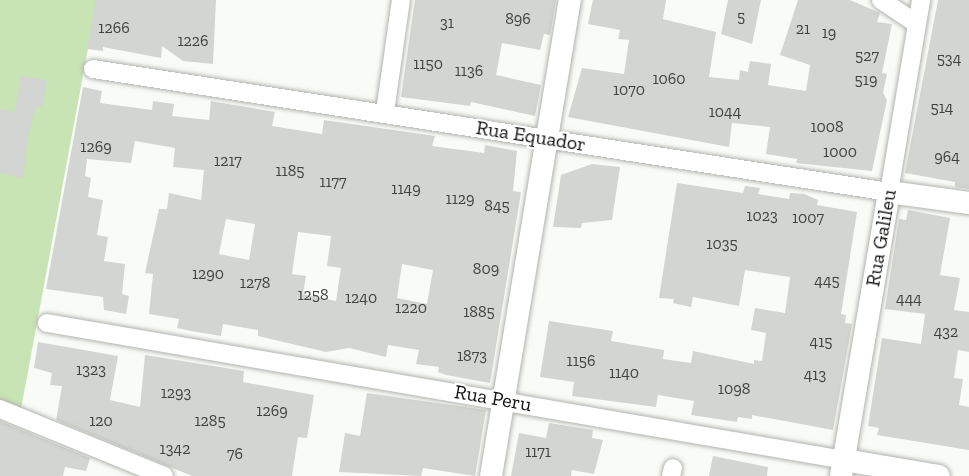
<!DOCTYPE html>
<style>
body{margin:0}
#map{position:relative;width:969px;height:476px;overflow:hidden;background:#f9fbf7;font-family:"Zilla Slab",serif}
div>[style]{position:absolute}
.green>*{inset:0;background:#c8e3b4}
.building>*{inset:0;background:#d2d5d1}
.roads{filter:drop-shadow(0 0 2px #b1b3af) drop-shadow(0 0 2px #b1b3af)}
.minor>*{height:18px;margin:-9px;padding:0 9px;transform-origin:9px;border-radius:9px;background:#fff}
.tertiary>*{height:22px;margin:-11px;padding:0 11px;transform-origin:11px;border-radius:11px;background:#fff}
span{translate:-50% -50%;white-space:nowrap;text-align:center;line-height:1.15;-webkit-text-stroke:4.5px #fff;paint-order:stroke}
.number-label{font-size:16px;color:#404240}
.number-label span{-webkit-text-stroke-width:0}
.street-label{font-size:20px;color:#10110f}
</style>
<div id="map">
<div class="green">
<div style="clip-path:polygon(0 0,97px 0,21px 409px,0 401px)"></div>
</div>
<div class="building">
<div style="clip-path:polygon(96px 0,216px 0,213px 64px,183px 61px,162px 46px,161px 58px,103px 47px,103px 51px,87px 49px)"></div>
<div style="clip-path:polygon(415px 0,556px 0,550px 35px,544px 34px,540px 50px,502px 43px,496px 75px,541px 85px,535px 116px,471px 102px,470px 106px,401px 97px)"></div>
<div style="clip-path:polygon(593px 0,666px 0,663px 19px,716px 32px,709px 77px,739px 80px,740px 70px,748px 72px,750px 61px,771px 64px,768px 85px,806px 91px,810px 65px,780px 55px,798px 0,850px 0,880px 13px,877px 22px,892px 24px,882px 73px,887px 74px,883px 93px,887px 100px,872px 171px,796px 163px,797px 159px,766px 154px,770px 127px,732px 123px,729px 147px,568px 117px,582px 68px,624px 74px,629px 40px,618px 39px,620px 30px,588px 24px)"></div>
<div style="clip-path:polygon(728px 0,761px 0,752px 44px,721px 34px)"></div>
<div style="clip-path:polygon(938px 0,969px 0,969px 189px,955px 187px,955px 182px,905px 173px)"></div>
<div style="clip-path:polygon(21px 76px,47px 80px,42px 108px,36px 107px,28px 136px,23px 178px,0 173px,0 109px,15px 112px)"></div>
<div style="clip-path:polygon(evenodd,83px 87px,102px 91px,100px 103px,152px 110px,153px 101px,174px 104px,172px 116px,209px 120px,211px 101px,275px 112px,272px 126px,322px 134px,324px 120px,435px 136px,432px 146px,484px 153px,485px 145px,517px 151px,513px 191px,521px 192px,490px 383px,446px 375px,438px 372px,439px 367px,416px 364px,419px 350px,388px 345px,386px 357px,349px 348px,326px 352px,258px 336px,258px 330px,223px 324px,221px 336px,191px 331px,177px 328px,179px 319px,149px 314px,153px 274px,145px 273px,159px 209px,167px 209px,169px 193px,201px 200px,204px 170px,173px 167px,175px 148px,135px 141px,131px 163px,87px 159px,85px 176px,91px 178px,88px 197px,103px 200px,97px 235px,108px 237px,104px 261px,125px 264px,122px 294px,129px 296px,126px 314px,104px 310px,103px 297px,46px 289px,83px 87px,226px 219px,255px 224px,249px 260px,219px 254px,226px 219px,83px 87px,298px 232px,331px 236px,327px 266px,341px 268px,336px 301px,303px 294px,306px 276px,292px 274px,298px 232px,83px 87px,402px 264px,433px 270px,427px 304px,397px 298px,402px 264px)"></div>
<div style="clip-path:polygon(592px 164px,620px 167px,612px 220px,582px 223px,581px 228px,553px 227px,561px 175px)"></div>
<div style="clip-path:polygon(677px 183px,743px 193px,745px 186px,760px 188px,758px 194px,789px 199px,790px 193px,804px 194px,818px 200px,817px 205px,857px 212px,841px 314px,846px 315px,845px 323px,852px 324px,833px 430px,752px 415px,752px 419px,738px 417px,737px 422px,691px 415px,694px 401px,658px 395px,656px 407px,572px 396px,574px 382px,540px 377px,549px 321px,613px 331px,611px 341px,664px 350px,663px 359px,691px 363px,693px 351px,754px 364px,754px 360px,762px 361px,766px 333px,751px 330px,755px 308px,785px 313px,790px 277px,745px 270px,739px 306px,693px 297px,691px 307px,673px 303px,674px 299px,659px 298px)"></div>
<div style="clip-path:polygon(908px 210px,950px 218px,940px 275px,960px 278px,954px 310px,969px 312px,969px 352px,958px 350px,954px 378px,963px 379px,959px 405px,969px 407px,969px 450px,877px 435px,879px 428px,868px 426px,882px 338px,921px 344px,925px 314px,885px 309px,899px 219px,906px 220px)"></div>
<div style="clip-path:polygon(38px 342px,118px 356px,110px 400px,140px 407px,145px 355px,244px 371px,243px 382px,314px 395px,307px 438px,298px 437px,292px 476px,192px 476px,56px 420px,62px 386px,50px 385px,52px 373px,34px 368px)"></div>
<div style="clip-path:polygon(367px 393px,486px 410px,475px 476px,423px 468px,421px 476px,339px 472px,345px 433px,360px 436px)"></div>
<div style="clip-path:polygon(0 421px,90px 458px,86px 471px,65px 467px,63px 476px,0 476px)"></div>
<div style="clip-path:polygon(549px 423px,593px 430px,592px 438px,603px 440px,594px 474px,572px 470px,571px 476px,511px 476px,519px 433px,546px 438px)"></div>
<div style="clip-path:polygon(713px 456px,768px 467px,767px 476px,709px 476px)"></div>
</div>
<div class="roads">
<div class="minor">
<div style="left:881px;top:0;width:43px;rotate:33.7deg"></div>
<div style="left:93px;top:69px;width:805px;rotate:8.78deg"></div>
<div style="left:889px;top:192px;width:195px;rotate:-80.5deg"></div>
<div style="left:385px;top:112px;width:113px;rotate:-81.9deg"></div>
<div style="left:47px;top:323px;width:809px;rotate:9.75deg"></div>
<div style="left:0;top:409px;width:177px;rotate:22.2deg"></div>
<div style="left:671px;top:476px;width:8px;rotate:-76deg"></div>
</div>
<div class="tertiary">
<div style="left:844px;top:460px;width:96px;rotate:9.6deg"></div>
<div style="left:491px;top:476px;width:483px;rotate:-80.6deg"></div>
<div style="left:841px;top:476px;width:288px;rotate:-80.4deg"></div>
<div style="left:889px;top:192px;width:81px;rotate:7.8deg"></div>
</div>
</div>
<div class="number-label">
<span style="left:741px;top:17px">5</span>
<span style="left:518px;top:19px">896</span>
<span style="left:447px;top:23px">31</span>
<span style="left:114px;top:28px">1266</span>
<span style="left:803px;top:29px">21</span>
<span style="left:829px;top:33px">19</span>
<span style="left:193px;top:41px">1226</span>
<span style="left:867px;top:56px">527</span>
<span style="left:949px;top:59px">534</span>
<span style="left:428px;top:64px">1150</span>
<span style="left:469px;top:71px">1136</span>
<span style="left:669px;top:79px">1060</span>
<span style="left:866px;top:80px">519</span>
<span style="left:629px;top:90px">1070</span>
<span style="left:942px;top:108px">514</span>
<span style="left:725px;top:112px">1044</span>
<span style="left:827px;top:127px">1008</span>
<span style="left:96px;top:147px">1269</span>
<span style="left:840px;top:152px">1000</span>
<span style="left:947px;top:157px">964</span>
<span style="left:228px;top:161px">1217</span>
<span style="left:290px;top:171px">1185</span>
<span style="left:333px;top:182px">1177</span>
<span style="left:406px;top:189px">1149</span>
<span style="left:460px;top:199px">1129</span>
<span style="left:497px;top:206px">845</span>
<span style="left:762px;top:216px">1023</span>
<span style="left:808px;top:218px">1007</span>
<span style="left:722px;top:244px">1035</span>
<span style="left:486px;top:269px">809</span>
<span style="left:208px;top:274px">1290</span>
<span style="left:827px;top:281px">445</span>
<span style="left:255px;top:283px">1278</span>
<span style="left:313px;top:295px">1258</span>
<span style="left:361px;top:298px">1240</span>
<span style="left:909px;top:299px">444</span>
<span style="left:411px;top:308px">1220</span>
<span style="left:479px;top:312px">1885</span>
<span style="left:946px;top:332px">432</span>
<span style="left:821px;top:342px">415</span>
<span style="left:472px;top:356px">1873</span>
<span style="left:581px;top:361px">1156</span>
<span style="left:91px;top:370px">1323</span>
<span style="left:624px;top:373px">1140</span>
<span style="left:815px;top:375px">413</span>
<span style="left:734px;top:389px">1098</span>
<span style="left:176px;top:393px">1293</span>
<span style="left:272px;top:411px">1269</span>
<span style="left:101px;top:421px">120</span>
<span style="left:210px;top:421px">1285</span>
<span style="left:175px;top:449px">1342</span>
<span style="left:538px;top:452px">1171</span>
<span style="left:235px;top:454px">76</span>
</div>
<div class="street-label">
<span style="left:531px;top:136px;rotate:9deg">Rua Equador</span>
<span style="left:881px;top:238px;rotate:-80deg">Rua Galileu</span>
<span style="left:493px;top:398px;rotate:10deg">Rua Peru</span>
</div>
</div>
